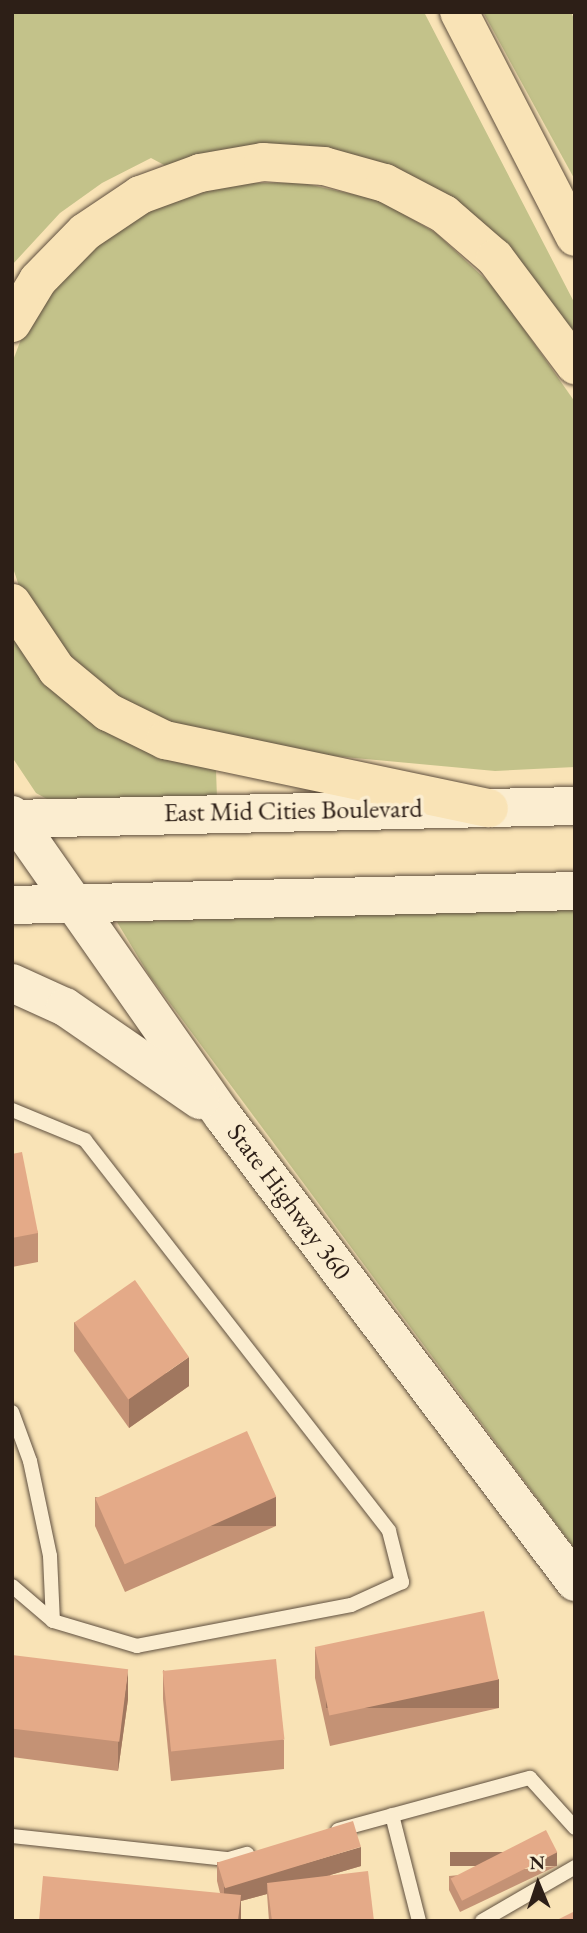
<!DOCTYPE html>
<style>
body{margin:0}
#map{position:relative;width:587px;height:1933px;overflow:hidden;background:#f9e3b6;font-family:"EB Garamond",serif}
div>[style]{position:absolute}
.green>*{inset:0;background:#c3c28a}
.roads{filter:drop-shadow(0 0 2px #60503f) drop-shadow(0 0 2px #60503f)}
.lane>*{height:14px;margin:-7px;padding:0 7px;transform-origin:7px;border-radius:7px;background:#fbedd0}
.secondary>*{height:38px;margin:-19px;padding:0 19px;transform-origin:19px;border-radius:19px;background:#fbedd0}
.highway>*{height:38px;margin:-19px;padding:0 19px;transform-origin:19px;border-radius:19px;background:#f9e3b6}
.wall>*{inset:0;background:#c49275}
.shaded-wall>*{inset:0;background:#a0775f;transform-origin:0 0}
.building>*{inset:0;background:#e4aa88;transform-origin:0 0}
span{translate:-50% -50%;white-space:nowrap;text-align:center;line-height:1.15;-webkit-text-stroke:7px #fbedd0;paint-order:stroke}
.street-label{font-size:26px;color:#2d1f17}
.frame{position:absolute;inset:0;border:14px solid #2d1f17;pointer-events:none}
.north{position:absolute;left:503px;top:1849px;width:70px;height:70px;-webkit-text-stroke:5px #fbedd0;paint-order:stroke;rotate:358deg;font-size:19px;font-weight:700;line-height:28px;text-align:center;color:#2d1f17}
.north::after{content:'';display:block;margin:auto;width:24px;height:32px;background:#2d1f17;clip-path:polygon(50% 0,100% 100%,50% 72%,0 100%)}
</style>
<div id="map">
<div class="green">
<div style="clip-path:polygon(12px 12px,424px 12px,575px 304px,575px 338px,421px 185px,166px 166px,151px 158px,102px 183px,60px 213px,12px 265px)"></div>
<div style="clip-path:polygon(483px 12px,571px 12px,575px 21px,575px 180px)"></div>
<div style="clip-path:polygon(230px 183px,302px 183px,379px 200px,436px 233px,496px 289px,575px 402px,575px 767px,495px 771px,290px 752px,166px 722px,119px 699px,63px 649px,19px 586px,12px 565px,12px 363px,23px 334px,60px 279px,108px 235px,165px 202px)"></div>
<div style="clip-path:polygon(12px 638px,70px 703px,216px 770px,217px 798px,47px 799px,36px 793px,12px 757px)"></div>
<div style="clip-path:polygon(575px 908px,575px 1549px,149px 975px,117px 922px)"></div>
</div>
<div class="roads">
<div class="lane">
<div style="left:12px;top:1110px;width:79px;rotate:22.3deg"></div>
<div style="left:85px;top:1140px;width:495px;rotate:52.1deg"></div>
<div style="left:389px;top:1531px;width:53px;rotate:75.7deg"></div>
<div style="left:402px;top:1582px;width:56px;rotate:155.7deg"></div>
<div style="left:351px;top:1605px;width:218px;rotate:169.2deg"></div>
<div style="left:137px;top:1646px;width:88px;rotate:-163.4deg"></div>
<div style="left:53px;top:1621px;width:54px;rotate:-139.5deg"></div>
<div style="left:12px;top:1412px;width:52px;rotate:69.8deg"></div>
<div style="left:30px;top:1461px;width:97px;rotate:78.1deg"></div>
<div style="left:50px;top:1556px;width:65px;rotate:87.4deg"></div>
<div style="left:392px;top:1815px;width:109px;rotate:75.7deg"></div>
<div style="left:338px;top:1830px;width:199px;rotate:-15.2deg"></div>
<div style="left:530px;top:1778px;width:67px;rotate:48deg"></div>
<div style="left:12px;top:1836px;width:218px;rotate:6.1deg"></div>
<div style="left:229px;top:1859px;width:19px;rotate:-16deg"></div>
<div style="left:482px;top:1921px;width:108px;rotate:-30.1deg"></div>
</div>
<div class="secondary">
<div style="left:12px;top:815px;width:368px;rotate:55deg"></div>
<div style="left:223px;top:1116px;width:584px;rotate:52.93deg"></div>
<div style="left:12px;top:819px;width:563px;rotate:-1.32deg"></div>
<div style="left:12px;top:905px;width:563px;rotate:-1.42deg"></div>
<div style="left:12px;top:983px;width:58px;rotate:24.4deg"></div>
<div style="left:65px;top:1007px;width:164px;rotate:34.6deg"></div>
</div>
<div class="highway">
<div style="left:459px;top:12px;width:253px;rotate:62.7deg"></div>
<div style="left:12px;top:323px;width:50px;rotate:-58.8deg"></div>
<div style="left:38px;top:280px;width:67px;rotate:-45.6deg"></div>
<div style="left:85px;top:232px;width:66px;rotate:-33.9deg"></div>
<div style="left:140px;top:195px;width:64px;rotate:-20.1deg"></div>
<div style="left:200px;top:173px;width:64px;rotate:-9.9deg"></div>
<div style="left:263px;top:162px;width:61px;rotate:3.8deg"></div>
<div style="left:324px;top:166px;width:63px;rotate:15.6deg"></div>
<div style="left:385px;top:183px;width:67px;rotate:27.7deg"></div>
<div style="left:444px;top:214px;width:67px;rotate:40.8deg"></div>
<div style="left:495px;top:258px;width:134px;rotate:53.2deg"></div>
<div style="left:12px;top:603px;width:81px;rotate:56.1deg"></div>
<div style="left:57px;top:670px;width:66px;rotate:39.5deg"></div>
<div style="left:108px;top:712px;width:64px;rotate:26.2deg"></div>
<div style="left:165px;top:740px;width:331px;rotate:11.9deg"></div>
</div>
</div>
<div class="wall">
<div style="clip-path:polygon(12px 1154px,38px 1233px,38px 1262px,12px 1267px)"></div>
<div style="clip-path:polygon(74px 1322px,189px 1386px,129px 1428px,74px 1351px)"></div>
<div style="clip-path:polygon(95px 1497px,276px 1526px,125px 1592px,95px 1526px)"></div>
<div style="clip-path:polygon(315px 1649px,499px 1708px,330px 1746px,315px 1678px)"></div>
<div style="clip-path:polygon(12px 1655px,128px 1699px,118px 1771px,12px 1757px)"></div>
<div style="clip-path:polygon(163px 1670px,284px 1740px,284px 1769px,171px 1781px,163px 1699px)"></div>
<div style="clip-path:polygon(217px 1862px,361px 1866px,330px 1875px,374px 1921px,269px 1921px,267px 1894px,241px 1901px,241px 1921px,220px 1893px,217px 1881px)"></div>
<div style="clip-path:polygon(557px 1866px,460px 1912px,449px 1890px,449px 1876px)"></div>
</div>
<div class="shaded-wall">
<div style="clip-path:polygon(189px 1357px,189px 1386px,129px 1428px,129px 1399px)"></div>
<div style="left:276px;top:1497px;width:29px;height:165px;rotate:90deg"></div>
<div style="clip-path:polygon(128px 1670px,128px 1699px,118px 1771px,118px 1742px)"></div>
<div style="left:499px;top:1679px;width:29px;height:173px;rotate:90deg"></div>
<div style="clip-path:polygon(361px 1847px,361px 1866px,269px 1893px,267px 1883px,267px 1894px,241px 1901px,241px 1921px,238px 1921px,224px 1906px,224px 1887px)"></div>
<div style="left:557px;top:1852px;width:14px;height:107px;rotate:90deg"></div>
</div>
<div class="building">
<div style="clip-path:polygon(22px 1152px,38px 1233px,12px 1238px,12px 1154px)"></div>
<div style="left:135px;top:1280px;width:94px;height:74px;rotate:55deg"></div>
<div style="left:247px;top:1431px;width:72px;height:166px;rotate:66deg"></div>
<div style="left:484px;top:1611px;width:70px;height:173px;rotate:78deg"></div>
<div style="left:12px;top:1655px;width:117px;height:73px;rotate:7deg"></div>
<div style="left:276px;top:1659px;width:81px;height:114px;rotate:84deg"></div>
<div style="left:353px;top:1821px;width:27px;height:142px;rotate:73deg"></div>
<div style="left:546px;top:1830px;width:25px;height:107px;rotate:63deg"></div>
<div style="clip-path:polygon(368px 1871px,374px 1921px,272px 1921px,267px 1883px)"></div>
<div style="clip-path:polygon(43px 1876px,241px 1895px,238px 1921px,39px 1921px)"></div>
<div style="clip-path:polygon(575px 1911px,575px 1921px,555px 1921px)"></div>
</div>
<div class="street-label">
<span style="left:293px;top:811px;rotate:-1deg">East Mid Cities Boulevard</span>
<span style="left:289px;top:1202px;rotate:53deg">State Highway 360</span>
</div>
<div class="frame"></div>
<div class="north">N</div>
</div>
